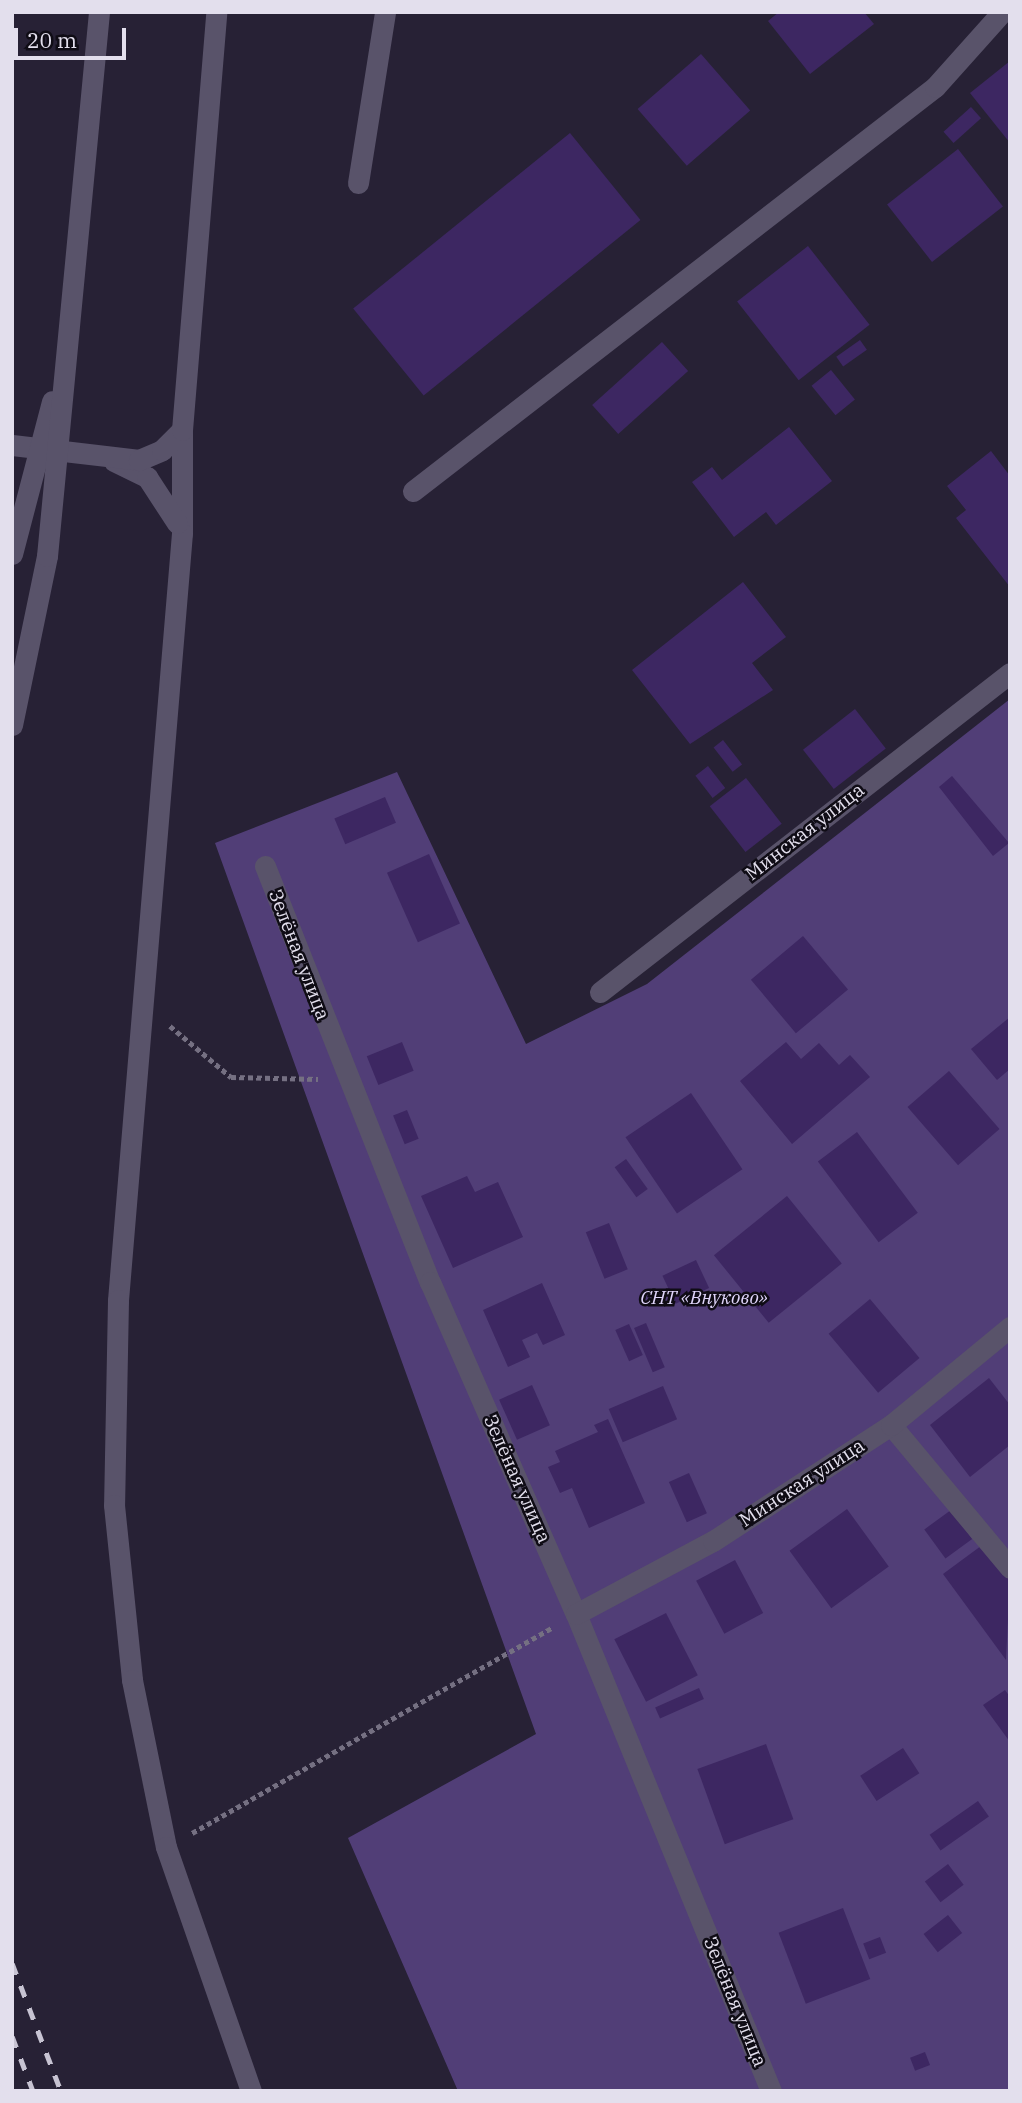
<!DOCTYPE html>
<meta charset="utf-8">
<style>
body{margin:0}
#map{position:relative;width:1022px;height:2103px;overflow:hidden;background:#272135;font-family:"IBM Plex Serif",serif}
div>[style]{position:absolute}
.green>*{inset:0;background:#513e77}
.building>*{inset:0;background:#3d2762;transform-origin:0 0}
.path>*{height:4.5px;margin-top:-2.25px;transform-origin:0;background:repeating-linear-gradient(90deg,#757082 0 5px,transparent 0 8.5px)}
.service>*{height:21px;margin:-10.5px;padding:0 10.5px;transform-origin:10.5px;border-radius:10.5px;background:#59536a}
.minor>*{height:21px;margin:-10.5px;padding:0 10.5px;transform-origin:10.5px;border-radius:10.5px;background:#59536a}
.tertiary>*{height:21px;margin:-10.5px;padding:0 10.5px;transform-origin:10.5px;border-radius:10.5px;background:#59536a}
.secondary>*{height:21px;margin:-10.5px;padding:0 10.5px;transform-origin:10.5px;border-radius:10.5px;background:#59536a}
.rail>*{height:5px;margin-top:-2.5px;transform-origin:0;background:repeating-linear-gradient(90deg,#c7c3d2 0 12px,transparent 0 24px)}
span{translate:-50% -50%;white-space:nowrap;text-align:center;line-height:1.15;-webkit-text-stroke:5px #0f0c15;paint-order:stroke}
.street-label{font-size:19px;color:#e3dfed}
.park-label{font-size:19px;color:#dfd5fa;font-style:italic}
.frame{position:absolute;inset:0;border:14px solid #e3dfed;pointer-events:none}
.scale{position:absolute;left:14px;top:28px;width:112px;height:32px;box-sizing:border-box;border:4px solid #e3dfed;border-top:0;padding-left:9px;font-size:21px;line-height:24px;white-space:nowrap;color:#e3dfed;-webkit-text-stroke:5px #0f0c15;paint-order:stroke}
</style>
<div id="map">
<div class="green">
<div style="clip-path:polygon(1010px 699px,1010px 2091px,458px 2091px,348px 1838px,536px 1734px,215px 843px,397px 772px,526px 1044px,647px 984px)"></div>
</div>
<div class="building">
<div style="clip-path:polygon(779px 12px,864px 12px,874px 24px,810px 74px,768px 21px)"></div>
<div style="left:701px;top:54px;width:75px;height:84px;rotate:49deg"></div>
<div style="clip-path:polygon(1010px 61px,1010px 143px,970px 93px)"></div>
<div style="left:971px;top:107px;width:15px;height:37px;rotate:48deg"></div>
<div style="left:570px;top:133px;width:112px;height:279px;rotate:51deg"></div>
<div style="left:958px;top:149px;width:73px;height:90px;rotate:52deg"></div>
<div style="left:808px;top:246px;width:100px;height:90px;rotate:52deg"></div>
<div style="left:860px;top:340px;width:12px;height:29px;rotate:55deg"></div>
<div style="left:662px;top:342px;width:39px;height:94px;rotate:48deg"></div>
<div style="left:831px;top:370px;width:38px;height:25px;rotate:51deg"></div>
<div style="clip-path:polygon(789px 427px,832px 481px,776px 525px,766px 512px,734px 537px,692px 482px,712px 467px,722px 480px)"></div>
<div style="clip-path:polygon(991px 451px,1010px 476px,1010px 587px,956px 518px,966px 510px,947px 486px)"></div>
<div style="clip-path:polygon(743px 582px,786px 637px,752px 663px,773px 690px,690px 744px,632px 670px)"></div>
<div style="left:855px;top:709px;width:50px;height:66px;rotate:52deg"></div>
<div style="left:723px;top:740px;width:31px;height:12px;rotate:52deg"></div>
<div style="left:708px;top:766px;width:28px;height:16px;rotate:52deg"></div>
<div style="clip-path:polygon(952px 776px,1009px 843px,993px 856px,939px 787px)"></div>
<div style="left:746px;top:778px;width:58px;height:46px;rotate:52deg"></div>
<div style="left:385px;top:797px;width:28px;height:55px;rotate:67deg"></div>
<div style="left:429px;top:854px;width:76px;height:46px;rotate:66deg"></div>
<div style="left:803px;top:936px;width:70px;height:68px;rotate:50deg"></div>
<div style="clip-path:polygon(1010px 1017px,1010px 1069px,997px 1080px,971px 1049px)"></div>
<div style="left:402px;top:1042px;width:31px;height:38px;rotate:68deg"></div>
<div style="clip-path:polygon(786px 1042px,801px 1059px,819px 1043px,839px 1065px,850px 1055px,870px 1077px,792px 1144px,740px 1081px)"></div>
<div style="left:949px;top:1071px;width:77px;height:55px;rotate:49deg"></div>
<div style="left:691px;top:1093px;width:92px;height:79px;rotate:56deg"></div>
<div style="left:407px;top:1110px;width:31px;height:15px;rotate:68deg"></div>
<div style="left:857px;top:1132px;width:101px;height:49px;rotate:53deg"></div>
<div style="left:626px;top:1159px;width:37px;height:14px;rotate:54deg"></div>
<div style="clip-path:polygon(467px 1176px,475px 1192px,498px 1182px,523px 1237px,453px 1268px,421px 1196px)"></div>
<div style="left:787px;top:1196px;width:87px;height:94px;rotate:51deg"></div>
<div style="left:609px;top:1223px;width:50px;height:25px;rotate:68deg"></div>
<div style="left:696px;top:1260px;width:31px;height:37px;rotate:65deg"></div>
<div style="clip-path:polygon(542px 1283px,565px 1335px,543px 1345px,537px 1333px,522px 1340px,530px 1357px,508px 1367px,483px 1310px)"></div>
<div style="left:870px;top:1299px;width:77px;height:54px;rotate:50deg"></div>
<div style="left:646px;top:1323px;width:48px;height:13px;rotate:67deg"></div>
<div style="left:629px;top:1324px;width:34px;height:15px;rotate:66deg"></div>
<div style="clip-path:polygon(989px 1378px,1010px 1405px,1010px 1445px,970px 1477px,930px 1425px)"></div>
<div style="left:532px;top:1385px;width:44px;height:36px;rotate:66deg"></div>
<div style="left:663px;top:1386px;width:36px;height:59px;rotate:67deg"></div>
<div style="clip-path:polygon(608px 1419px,645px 1503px,589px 1528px,572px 1488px,560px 1493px,548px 1467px,560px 1462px,555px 1451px,598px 1432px,594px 1425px)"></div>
<div style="left:689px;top:1473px;width:44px;height:22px;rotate:66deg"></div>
<div style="left:847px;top:1509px;width:71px;height:71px;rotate:54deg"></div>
<div style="left:951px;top:1510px;width:36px;height:33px;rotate:54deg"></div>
<div style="clip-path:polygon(985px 1543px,1010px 1577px,1006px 1660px,943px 1574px)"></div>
<div style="left:735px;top:1560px;width:60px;height:44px;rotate:62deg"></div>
<div style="left:666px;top:1613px;width:70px;height:58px;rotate:63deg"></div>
<div style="left:699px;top:1688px;width:12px;height:48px;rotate:66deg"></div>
<div style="clip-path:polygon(1005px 1690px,1010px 1697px,1010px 1742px,983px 1705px)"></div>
<div style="left:766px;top:1744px;width:80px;height:73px;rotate:70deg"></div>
<div style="left:903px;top:1748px;width:30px;height:51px;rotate:57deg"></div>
<div style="left:978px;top:1801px;width:19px;height:59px;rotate:55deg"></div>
<div style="left:948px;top:1864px;width:26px;height:29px;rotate:53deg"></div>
<div style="left:843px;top:1908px;width:76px;height:69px;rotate:69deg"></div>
<div style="left:948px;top:1915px;width:23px;height:31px;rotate:52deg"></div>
<div style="left:880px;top:1937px;width:17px;height:18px;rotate:69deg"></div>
<div style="left:925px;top:2052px;width:14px;height:16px;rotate:69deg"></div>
</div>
<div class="path">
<div style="left:170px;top:1026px;width:80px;rotate:39.9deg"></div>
<div style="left:231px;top:1077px;width:87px;rotate:1.3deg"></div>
<div style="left:192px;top:1833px;width:414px;rotate:-29.7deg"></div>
</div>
<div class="service">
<div style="left:358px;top:183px;width:173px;rotate:-81deg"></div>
<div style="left:182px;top:430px;width:103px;rotate:90deg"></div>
<div style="left:182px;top:533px;width:770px;rotate:94.77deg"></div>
<div style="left:118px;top:1300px;width:205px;rotate:91.1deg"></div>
<div style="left:114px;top:1505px;width:176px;rotate:84.1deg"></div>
<div style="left:132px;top:1680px;width:170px;rotate:78.5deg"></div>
<div style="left:166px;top:1847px;width:258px;rotate:70.8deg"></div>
<div style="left:114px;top:461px;width:37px;rotate:26deg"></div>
<div style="left:147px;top:477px;width:55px;rotate:56.9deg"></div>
<div style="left:413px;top:491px;width:660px;rotate:-37.74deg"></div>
<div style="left:935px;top:87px;width:101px;rotate:-48.2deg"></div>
<div style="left:265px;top:866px;width:448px;rotate:68.4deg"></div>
<div style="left:430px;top:1282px;width:363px;rotate:66.3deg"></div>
<div style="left:576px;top:1614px;width:515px;rotate:67.77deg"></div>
<div style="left:600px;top:992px;width:519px;rotate:-37.88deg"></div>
</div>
<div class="minor">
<div style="left:891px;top:1425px;width:186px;rotate:50.2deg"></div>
<div style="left:576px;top:1614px;width:155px;rotate:-28.1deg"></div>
<div style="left:713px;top:1541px;width:212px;rotate:-33.1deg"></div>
<div style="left:891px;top:1425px;width:154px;rotate:-39.5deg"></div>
</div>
<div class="tertiary">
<div style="left:12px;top:445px;width:128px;rotate:6.7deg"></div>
<div style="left:139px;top:460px;width:25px;rotate:-23deg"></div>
<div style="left:162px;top:450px;width:28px;rotate:-45deg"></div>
<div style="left:182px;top:430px;width:419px;rotate:-85.3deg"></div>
</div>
<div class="secondary">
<div style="left:12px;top:554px;width:158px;rotate:-75.3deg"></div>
<div style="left:12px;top:725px;width:173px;rotate:-78.3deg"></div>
<div style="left:47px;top:556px;width:546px;rotate:-84.54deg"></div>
</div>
<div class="rail">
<div style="left:12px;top:1963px;width:137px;rotate:69.1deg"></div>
<div style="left:12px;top:2036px;width:59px;rotate:69.1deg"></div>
</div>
<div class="street-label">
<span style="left:805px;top:832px;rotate:-38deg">Минская улица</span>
<span style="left:299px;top:955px;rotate:69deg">Зелёная улица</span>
<span style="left:517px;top:1479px;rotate:66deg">Зелёная улица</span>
<span style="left:802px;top:1483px;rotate:-33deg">Минская улица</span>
<span style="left:735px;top:2002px;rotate:68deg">Зелёная улица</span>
</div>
<div class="park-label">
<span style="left:704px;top:1298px">СНТ «Внуково»</span>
</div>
<div class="frame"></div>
<div class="scale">20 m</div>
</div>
